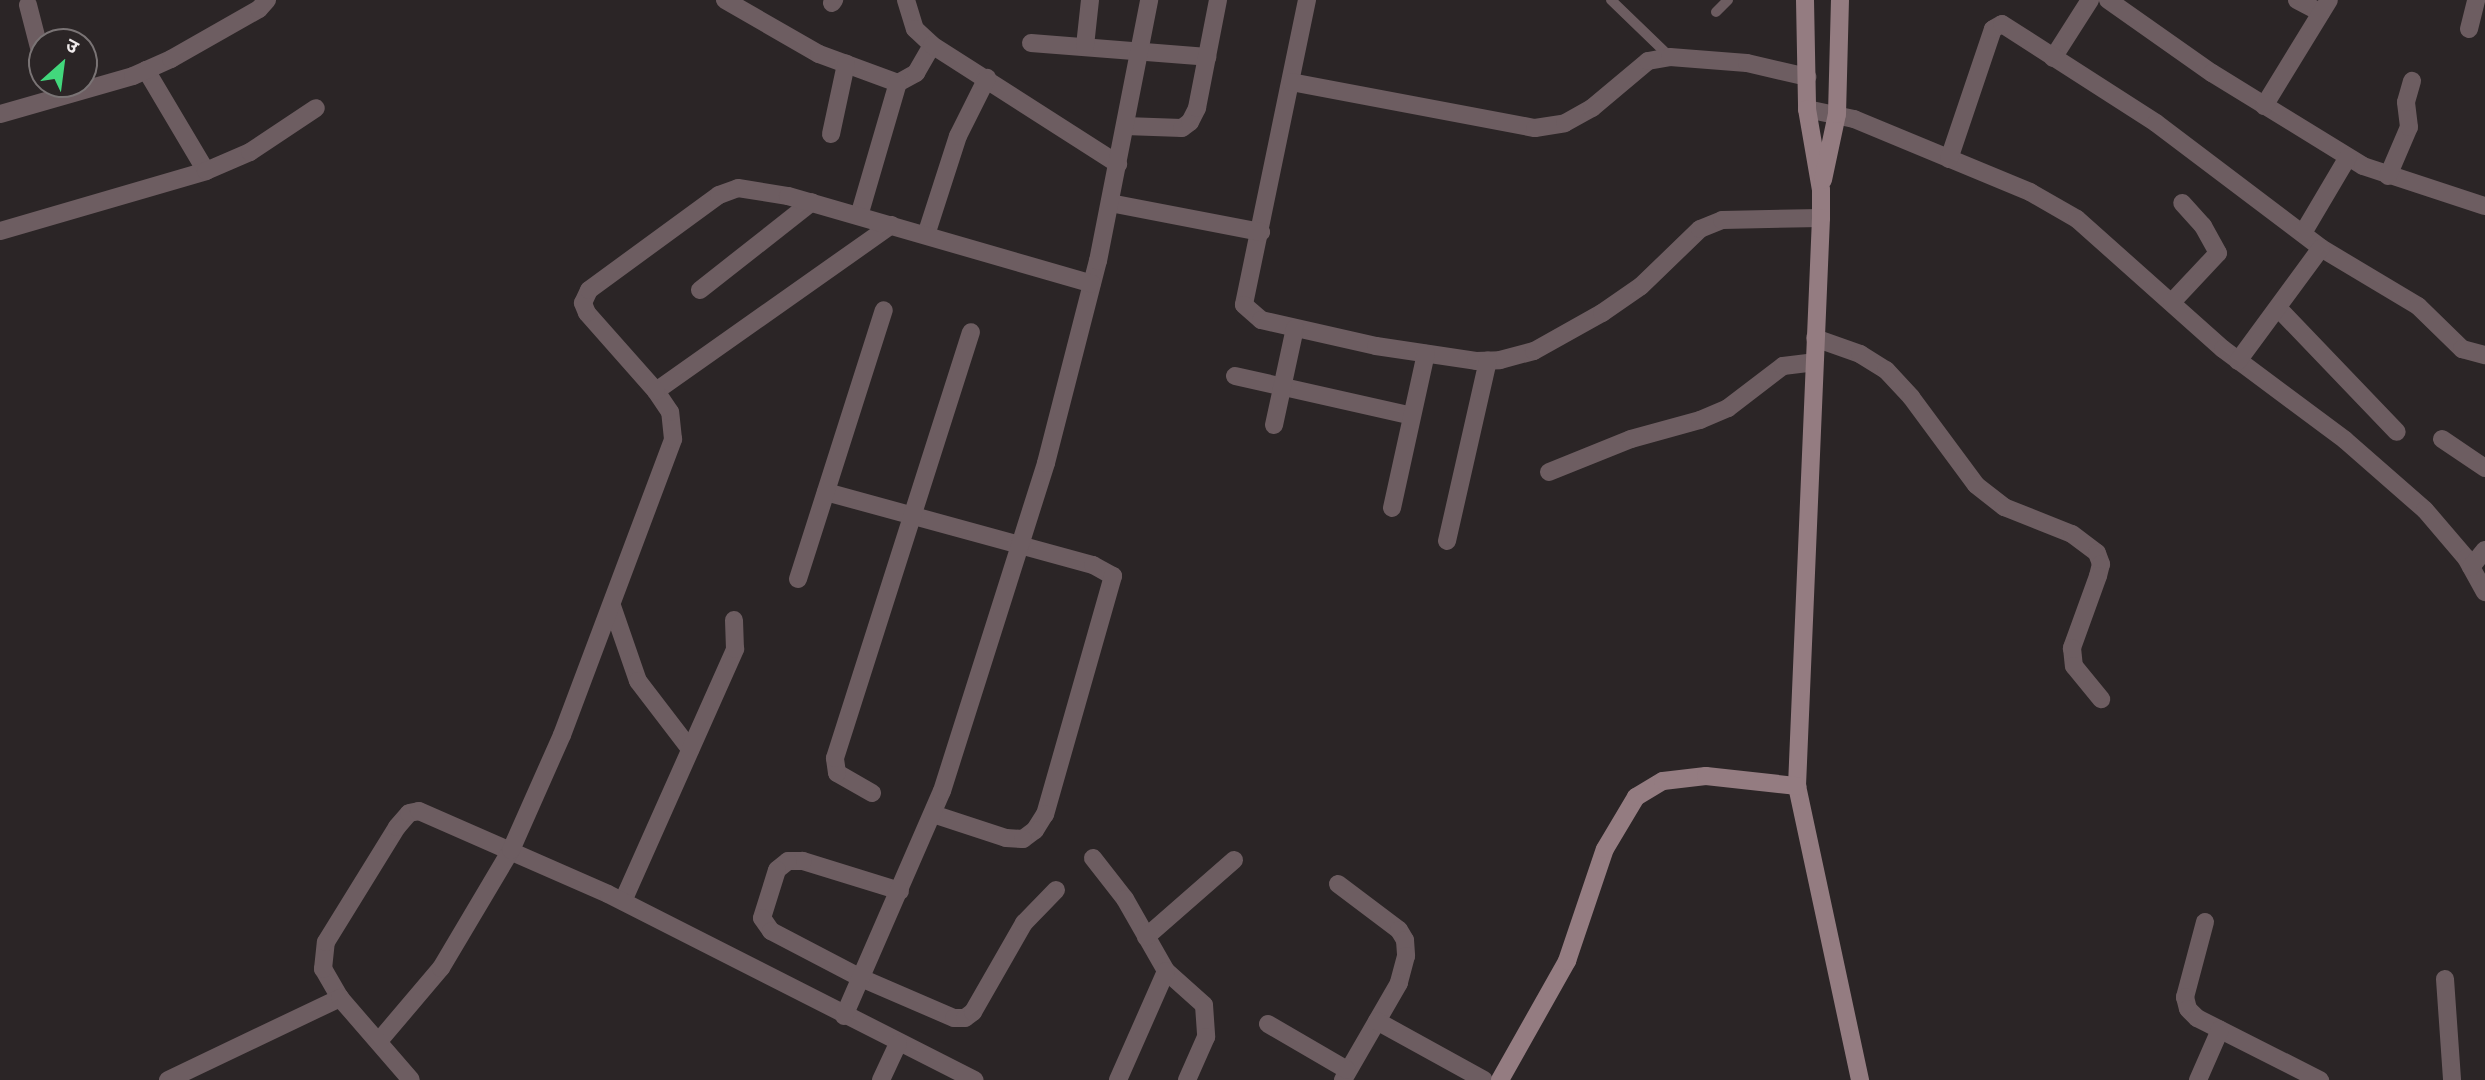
<!DOCTYPE html>
<meta charset="utf-8">
<style>
body{margin:0}
#map{position:relative;width:2485px;height:1080px;overflow:hidden;background:#2b2526;font-family:"Times New Roman","Noto Sans Devanagari",serif}
div>[style]{position:absolute}
.lane>*{height:10px;margin:-5px;padding:0 5px;transform-origin:5px;border-radius:5px;background:#6d5d61}
.street>*{height:18px;margin:-9px;padding:0 9px;transform-origin:9px;border-radius:9px;background:#6d5d61}
.secondary>*{height:18px;margin:-9px;padding:0 9px;transform-origin:9px;border-radius:9px;background:#947c81}
span{translate:-50% -50%;white-space:nowrap;text-align:center;line-height:1.15;-webkit-text-stroke:7px #2b2526;paint-order:stroke}
.north{position:absolute;left:28px;top:28px;width:70px;height:70px;box-sizing:border-box;background:#2b2526;border:2px solid #7a7475;border-radius:50%;rotate:28deg;font-size:19px;font-weight:700;line-height:28px;text-align:center;color:#f0ebec}
.north::after{content:'';display:block;margin:auto;width:24px;height:32px;background:#42d77c;clip-path:polygon(50% 0,100% 100%,50% 72%,0 100%)}
</style>
<div id="map">
<div class="lane">
<div style="left:1611px;top:0;width:82px;rotate:44deg"></div>
<div style="left:1716px;top:12px;width:17px;rotate:-45deg"></div>
</div>
<div class="street">
<div style="left:725px;top:0;width:108px;rotate:29.9deg"></div>
<div style="left:819px;top:54px;width:84px;rotate:20.2deg"></div>
<div style="left:898px;top:83px;width:21px;rotate:-29deg"></div>
<div style="left:916px;top:73px;width:32px;rotate:-60deg"></div>
<div style="left:906px;top:0;width:30px;rotate:73deg"></div>
<div style="left:915px;top:29px;width:23px;rotate:43deg"></div>
<div style="left:932px;top:45px;width:221px;rotate:32.6deg"></div>
<div style="left:1307px;top:0;width:311px;rotate:101.7deg"></div>
<div style="left:1244px;top:305px;width:23px;rotate:41deg"></div>
<div style="left:1261px;top:320px;width:118px;rotate:12.7deg"></div>
<div style="left:1376px;top:346px;width:101px;rotate:8.5deg"></div>
<div style="left:1476px;top:361px;width:24px;rotate:-2deg"></div>
<div style="left:1500px;top:360px;width:35px;rotate:-15deg"></div>
<div style="left:1534px;top:351px;width:78px;rotate:-29.2deg"></div>
<div style="left:1602px;top:313px;width:47px;rotate:-34.7deg"></div>
<div style="left:1641px;top:286px;width:82px;rotate:-44deg"></div>
<div style="left:1700px;top:229px;width:24px;rotate:-22deg"></div>
<div style="left:1722px;top:220px;width:99px;rotate:-1.2deg"></div>
<div style="left:2108px;top:0;width:127px;rotate:35.1deg"></div>
<div style="left:2212px;top:73px;width:177px;rotate:31.6deg"></div>
<div style="left:2363px;top:166px;width:128px;rotate:18.2deg"></div>
<div style="left:2297px;top:0;width:27px;rotate:28deg"></div>
<div style="left:832px;top:3px;width:4px;rotate:-56deg"></div>
<div style="left:28px;top:5px;width:56px;rotate:75.5deg"></div>
<div style="left:2469px;top:29px;width:30px;rotate:-76deg"></div>
<div style="left:1031px;top:43px;width:177px;rotate:4.5deg"></div>
<div style="left:1085px;top:46px;width:46px;rotate:-83.8deg"></div>
<div style="left:2053px;top:58px;width:69px;rotate:-57.5deg"></div>
<div style="left:146px;top:70px;width:117px;rotate:59.3deg"></div>
<div style="left:1291px;top:82px;width:248px;rotate:10.7deg"></div>
<div style="left:1535px;top:128px;width:30px;rotate:-9deg"></div>
<div style="left:1565px;top:123px;width:31px;rotate:-29deg"></div>
<div style="left:1592px;top:108px;width:73px;rotate:-40deg"></div>
<div style="left:1648px;top:61px;width:22px;rotate:-10deg"></div>
<div style="left:1670px;top:57px;width:77px;rotate:4.5deg"></div>
<div style="left:1747px;top:63px;width:62px;rotate:13.1deg"></div>
<div style="left:2264px;top:106px;width:124px;rotate:-58.5deg"></div>
<div style="left:1807px;top:109px;width:48px;rotate:12deg"></div>
<div style="left:1854px;top:119px;width:191px;rotate:22.5deg"></div>
<div style="left:2030px;top:192px;width:54px;rotate:29.9deg"></div>
<div style="left:2077px;top:219px;width:195px;rotate:41.7deg"></div>
<div style="left:2223px;top:349px;width:152px;rotate:36.7deg"></div>
<div style="left:2345px;top:440px;width:106px;rotate:41.2deg"></div>
<div style="left:2425px;top:510px;width:63px;rotate:49.5deg"></div>
<div style="left:2466px;top:558px;width:39px;rotate:61deg"></div>
<div style="left:0;top:114px;width:138px;rotate:-15.9deg"></div>
<div style="left:133px;top:76px;width:42px;rotate:-24.1deg"></div>
<div style="left:171px;top:59px;width:101px;rotate:-29.6deg"></div>
<div style="left:259px;top:9px;width:12px;rotate:-48deg"></div>
<div style="left:1125px;top:126px;width:57px;rotate:2deg"></div>
<div style="left:1182px;top:128px;width:10px;rotate:-37deg"></div>
<div style="left:1190px;top:122px;width:16px;rotate:-63deg"></div>
<div style="left:1197px;top:108px;width:110px;rotate:-79deg"></div>
<div style="left:831px;top:134px;width:72px;rotate:-77.9deg"></div>
<div style="left:1949px;top:159px;width:137px;rotate:-71.3deg"></div>
<div style="left:1993px;top:29px;width:10px;rotate:-29deg"></div>
<div style="left:2002px;top:24px;width:183px;rotate:32.7deg"></div>
<div style="left:2156px;top:123px;width:207px;rotate:37.1deg"></div>
<div style="left:2321px;top:248px;width:113px;rotate:30.9deg"></div>
<div style="left:2418px;top:306px;width:62px;rotate:44.3deg"></div>
<div style="left:2462px;top:349px;width:24px;rotate:15deg"></div>
<div style="left:2388px;top:176px;width:53px;rotate:-66.8deg"></div>
<div style="left:2409px;top:127px;width:25px;rotate:-97deg"></div>
<div style="left:2406px;top:102px;width:22px;rotate:-74deg"></div>
<div style="left:1110px;top:203px;width:154px;rotate:10.9deg"></div>
<div style="left:859px;top:216px;width:139px;rotate:-73.7deg"></div>
<div style="left:0;top:231px;width:215px;rotate:-16.2deg"></div>
<div style="left:206px;top:171px;width:48px;rotate:-23.4deg"></div>
<div style="left:250px;top:152px;width:79px;rotate:-33.7deg"></div>
<div style="left:2303px;top:233px;width:88px;rotate:-59.4deg"></div>
<div style="left:926px;top:235px;width:104px;rotate:-72.1deg"></div>
<div style="left:958px;top:136px;width:65px;rotate:-63.4deg"></div>
<div style="left:700px;top:290px;width:142px;rotate:-38.2deg"></div>
<div style="left:2172px;top:302px;width:67px;rotate:-46.8deg"></div>
<div style="left:2218px;top:253px;width:31px;rotate:-119deg"></div>
<div style="left:2203px;top:226px;width:31px;rotate:-132deg"></div>
<div style="left:2279px;top:309px;width:170px;rotate:46.2deg"></div>
<div style="left:1815px;top:338px;width:48px;rotate:19.6deg"></div>
<div style="left:1860px;top:354px;width:31px;rotate:32deg"></div>
<div style="left:1886px;top:370px;width:37px;rotate:47deg"></div>
<div style="left:1911px;top:397px;width:109px;rotate:53.5deg"></div>
<div style="left:1976px;top:485px;width:36px;rotate:38deg"></div>
<div style="left:2004px;top:507px;width:73px;rotate:21.7deg"></div>
<div style="left:2072px;top:534px;width:31px;rotate:37deg"></div>
<div style="left:2097px;top:553px;width:12px;rotate:70deg"></div>
<div style="left:2101px;top:564px;width:12px;rotate:104deg"></div>
<div style="left:2098px;top:576px;width:77px;rotate:109.9deg"></div>
<div style="left:2072px;top:648px;width:18px;rotate:84deg"></div>
<div style="left:2074px;top:666px;width:43px;rotate:50.7deg"></div>
<div style="left:2238px;top:361px;width:140px;rotate:-53.7deg"></div>
<div style="left:1235px;top:376px;width:181px;rotate:12.7deg"></div>
<div style="left:656px;top:391px;width:288px;rotate:-35.2deg"></div>
<div style="left:1274px;top:425px;width:99px;rotate:-77.8deg"></div>
<div style="left:2442px;top:439px;width:52px;rotate:34deg"></div>
<div style="left:1549px;top:472px;width:88px;rotate:-21.9deg"></div>
<div style="left:1631px;top:439px;width:72px;rotate:-15.4deg"></div>
<div style="left:1700px;top:420px;width:30px;rotate:-23deg"></div>
<div style="left:1728px;top:408px;width:69px;rotate:-37.4deg"></div>
<div style="left:1783px;top:366px;width:31px;rotate:-7deg"></div>
<div style="left:826px;top:492px;width:277px;rotate:15.3deg"></div>
<div style="left:1093px;top:565px;width:23px;rotate:29deg"></div>
<div style="left:1113px;top:576px;width:248px;rotate:105.9deg"></div>
<div style="left:1045px;top:814px;width:19px;rotate:122deg"></div>
<div style="left:1035px;top:830px;width:15px;rotate:143deg"></div>
<div style="left:1023px;top:839px;width:17px;rotate:-177deg"></div>
<div style="left:1006px;top:838px;width:77px;rotate:-161.8deg"></div>
<div style="left:1392px;top:508px;width:158px;rotate:-77.6deg"></div>
<div style="left:1447px;top:541px;width:185px;rotate:-77.2deg"></div>
<div style="left:2471px;top:567px;width:22px;rotate:-51deg"></div>
<div style="left:798px;top:579px;width:282px;rotate:-72.3deg"></div>
<div style="left:612px;top:606px;width:79px;rotate:70.9deg"></div>
<div style="left:638px;top:681px;width:86px;rotate:52.6deg"></div>
<div style="left:872px;top:793px;width:40px;rotate:-150.3deg"></div>
<div style="left:837px;top:773px;width:15px;rotate:-98deg"></div>
<div style="left:835px;top:758px;width:447px;rotate:-72.3deg"></div>
<div style="left:1093px;top:858px;width:52px;rotate:52deg"></div>
<div style="left:1125px;top:899px;width:83px;rotate:60.3deg"></div>
<div style="left:1166px;top:971px;width:51px;rotate:41.8deg"></div>
<div style="left:1204px;top:1005px;width:32px;rotate:86deg"></div>
<div style="left:1206px;top:1037px;width:47px;rotate:113.8deg"></div>
<div style="left:1338px;top:884px;width:76px;rotate:37deg"></div>
<div style="left:1399px;top:930px;width:12px;rotate:59deg"></div>
<div style="left:1405px;top:940px;width:16px;rotate:86deg"></div>
<div style="left:1406px;top:956px;width:28px;rotate:105deg"></div>
<div style="left:1399px;top:983px;width:112px;rotate:120deg"></div>
<div style="left:900px;top:891px;width:102px;rotate:-162.8deg"></div>
<div style="left:803px;top:861px;width:15px;rotate:180deg"></div>
<div style="left:788px;top:861px;width:14px;rotate:141deg"></div>
<div style="left:777px;top:870px;width:50px;rotate:107.4deg"></div>
<div style="left:762px;top:918px;width:16px;rotate:55deg"></div>
<div style="left:771px;top:931px;width:102px;rotate:27.6deg"></div>
<div style="left:861px;top:978px;width:101px;rotate:23.3deg"></div>
<div style="left:954px;top:1018px;width:11px"></div>
<div style="left:965px;top:1018px;width:10px;rotate:-37deg"></div>
<div style="left:973px;top:1012px;width:103px;rotate:-60.2deg"></div>
<div style="left:1024px;top:923px;width:46px;rotate:-45.9deg"></div>
<div style="left:623px;top:901px;width:276px;rotate:-66deg"></div>
<div style="left:735px;top:649px;width:29px;rotate:-92deg"></div>
<div style="left:2205px;top:922px;width:78px;rotate:104.9deg"></div>
<div style="left:2185px;top:997px;width:12px;rotate:76deg"></div>
<div style="left:2188px;top:1009px;width:13px;rotate:45deg"></div>
<div style="left:2197px;top:1018px;width:138px;rotate:26.8deg"></div>
<div style="left:1146px;top:937px;width:117px;rotate:-41.2deg"></div>
<div style="left:2445px;top:979px;width:101px;rotate:86deg"></div>
<div style="left:340px;top:998px;width:34px;rotate:-120deg"></div>
<div style="left:323px;top:969px;width:27px;rotate:-84deg"></div>
<div style="left:326px;top:942px;width:135px;rotate:-58.3deg"></div>
<div style="left:397px;top:827px;width:18px;rotate:-49deg"></div>
<div style="left:409px;top:813px;width:10px;rotate:-11deg"></div>
<div style="left:419px;top:811px;width:206px;rotate:23.7deg"></div>
<div style="left:608px;top:894px;width:411px;rotate:26.9deg"></div>
<div style="left:844px;top:1016px;width:245px;rotate:-66.5deg"></div>
<div style="left:942px;top:791px;width:344px;rotate:-72.4deg"></div>
<div style="left:1046px;top:463px;width:209px;rotate:-75.6deg"></div>
<div style="left:1098px;top:261px;width:266px;rotate:-78.9deg"></div>
<div style="left:1377px;top:1021px;width:122px;rotate:28.9deg"></div>
<div style="left:1268px;top:1024px;width:91px;rotate:30.2deg"></div>
<div style="left:379px;top:1041px;width:96px;rotate:-49.7deg"></div>
<div style="left:441px;top:968px;width:137px;rotate:-59.3deg"></div>
<div style="left:511px;top:850px;width:126px;rotate:-66.1deg"></div>
<div style="left:562px;top:735px;width:316px;rotate:-69.4deg"></div>
<div style="left:673px;top:439px;width:27px;rotate:-96deg"></div>
<div style="left:670px;top:412px;width:25px;rotate:-124deg"></div>
<div style="left:656px;top:391px;width:104px;rotate:-131.5deg"></div>
<div style="left:587px;top:313px;width:11px;rotate:-112deg"></div>
<div style="left:583px;top:303px;width:14px;rotate:-65deg"></div>
<div style="left:589px;top:290px;width:161px;rotate:-36.2deg"></div>
<div style="left:719px;top:195px;width:20px;rotate:-20deg"></div>
<div style="left:738px;top:188px;width:51px;rotate:9.1deg"></div>
<div style="left:788px;top:196px;width:316px;rotate:16.1deg"></div>
<div style="left:168px;top:1080px;width:191px;rotate:-25.5deg"></div>
<div style="left:340px;top:998px;width:108px;rotate:49.1deg"></div>
<div style="left:881px;top:1080px;width:40px;rotate:-65deg"></div>
<div style="left:1118px;top:1080px;width:119px;rotate:-66.2deg"></div>
<div style="left:2198px;top:1080px;width:55px;rotate:-66.3deg"></div>
</div>
<div class="secondary">
<div style="left:1805px;top:0;width:109px;rotate:88.9deg"></div>
<div style="left:1807px;top:109px;width:82px;rotate:80.2deg"></div>
<div style="left:1821px;top:190px;width:28px;rotate:90deg"></div>
<div style="left:1821px;top:218px;width:569px;rotate:92.42deg"></div>
<div style="left:1797px;top:786px;width:301px;rotate:77.9deg"></div>
<div style="left:1823px;top:180px;width:67px;rotate:-78deg"></div>
<div style="left:1837px;top:114px;width:114px;rotate:-88.5deg"></div>
<div style="left:1500px;top:1080px;width:137px;rotate:-60.6deg"></div>
<div style="left:1567px;top:961px;width:118px;rotate:-71.3deg"></div>
<div style="left:1605px;top:849px;width:61px;rotate:-59.2deg"></div>
<div style="left:1636px;top:797px;width:31px;rotate:-31deg"></div>
<div style="left:1663px;top:781px;width:43px;rotate:-6.6deg"></div>
<div style="left:1706px;top:776px;width:92px;rotate:6.3deg"></div>
</div>
<div class="north">उ</div>
</div>
